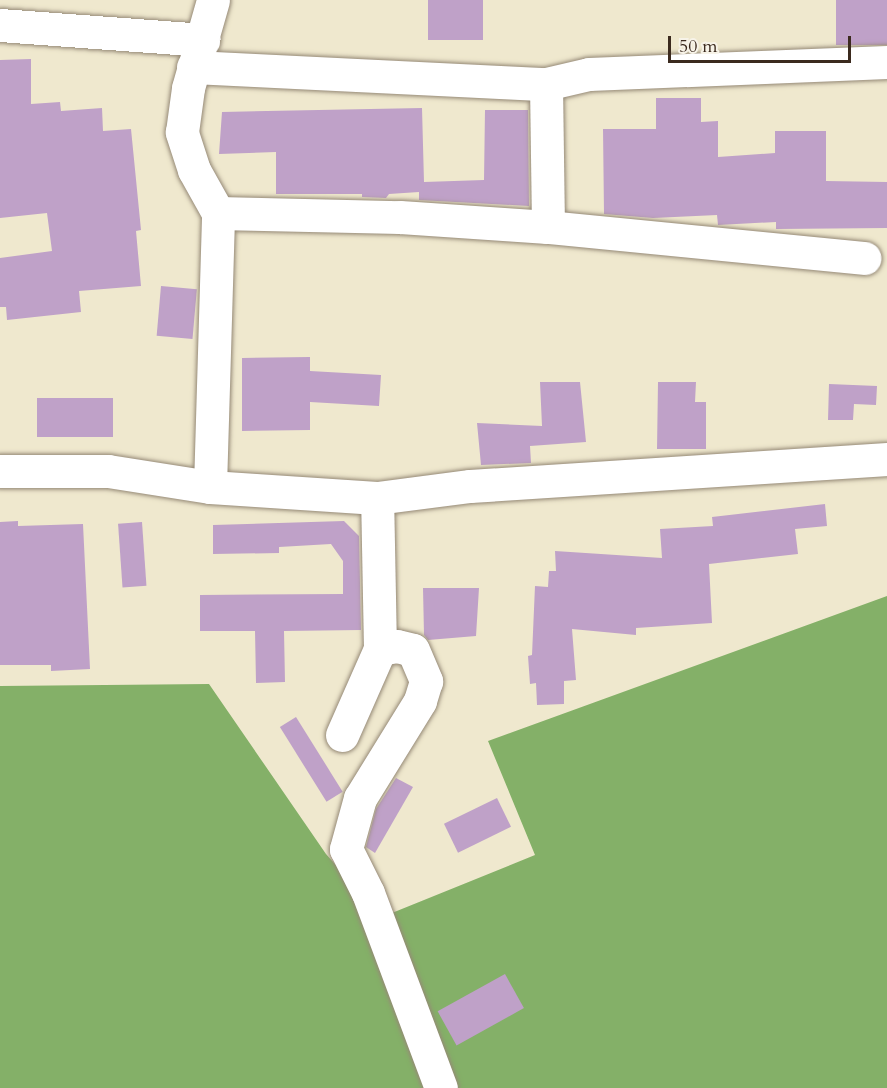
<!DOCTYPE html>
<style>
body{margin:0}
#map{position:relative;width:887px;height:1088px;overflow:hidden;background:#efe8ce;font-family:Cardo,serif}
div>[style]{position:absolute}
.forest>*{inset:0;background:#84b068}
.building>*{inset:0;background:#bfa1c8;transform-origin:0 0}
.roads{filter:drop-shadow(0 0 2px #958976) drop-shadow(0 0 2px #958976)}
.minor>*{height:33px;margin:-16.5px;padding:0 16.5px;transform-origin:16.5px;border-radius:16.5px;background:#fff}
span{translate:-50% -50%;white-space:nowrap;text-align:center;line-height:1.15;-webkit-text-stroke:4.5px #f7f3e8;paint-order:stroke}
.scale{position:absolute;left:668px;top:36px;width:183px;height:27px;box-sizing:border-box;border:3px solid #3b2a1e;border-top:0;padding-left:8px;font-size:18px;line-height:21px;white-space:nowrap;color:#3b2a1e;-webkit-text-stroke:4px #f7f3e8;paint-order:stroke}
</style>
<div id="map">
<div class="forest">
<div style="clip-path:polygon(887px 596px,887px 1088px,0 1088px,0 686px,209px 684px,326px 854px,382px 917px,535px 855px,488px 741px)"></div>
</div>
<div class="building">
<div style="left:428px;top:0;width:55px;height:40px"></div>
<div style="left:836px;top:0;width:51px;height:45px"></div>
<div style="clip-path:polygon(31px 59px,31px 104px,60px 102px,61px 111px,102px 108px,103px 131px,131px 129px,141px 230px,136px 231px,141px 286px,79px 291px,81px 312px,7px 320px,6px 307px,0 307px,0 258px,52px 251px,47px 213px,0 218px,0 60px)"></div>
<div style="clip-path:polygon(656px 98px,701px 98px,701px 122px,718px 121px,718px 157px,775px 153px,775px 131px,826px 131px,826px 181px,887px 182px,887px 228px,776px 229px,776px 222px,718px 225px,717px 215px,653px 218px,604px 214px,603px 129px,656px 129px)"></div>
<div style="clip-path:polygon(422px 108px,424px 182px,484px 180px,485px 110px,528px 110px,529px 206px,419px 200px,419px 192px,389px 194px,386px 198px,362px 197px,362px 194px,276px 194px,276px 152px,219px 154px,222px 112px)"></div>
<div style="left:161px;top:286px;width:36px;height:50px;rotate:5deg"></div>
<div style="clip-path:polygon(310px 357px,310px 371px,381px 375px,379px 406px,310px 402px,310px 430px,242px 431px,242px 358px)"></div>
<div style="clip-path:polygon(540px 382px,580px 382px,586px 442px,530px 446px,531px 463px,481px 465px,477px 423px,542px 426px)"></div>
<div style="clip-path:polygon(658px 382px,696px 382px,695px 402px,706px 402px,706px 449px,657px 449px)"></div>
<div style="clip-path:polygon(829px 384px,877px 386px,876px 405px,854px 404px,853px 420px,828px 420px)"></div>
<div style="left:113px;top:398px;width:39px;height:76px;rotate:90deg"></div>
<div style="clip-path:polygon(825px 504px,827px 526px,795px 529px,798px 554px,709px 564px,712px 623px,636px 628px,636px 635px,572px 629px,576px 680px,564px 681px,564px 704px,537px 705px,536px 683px,530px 684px,528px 656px,532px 655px,535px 586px,548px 587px,549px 571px,556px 571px,555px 551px,662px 558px,660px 529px,713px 526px,712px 517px)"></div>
<div style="clip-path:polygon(18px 521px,18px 526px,83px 524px,90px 669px,51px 671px,51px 665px,0 665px,0 522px)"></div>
<div style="clip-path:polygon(344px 521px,359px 536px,361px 630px,284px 631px,285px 682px,256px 683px,255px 631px,200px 631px,200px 595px,343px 594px,343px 561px,331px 544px,279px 547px,279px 553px,213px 554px,213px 525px)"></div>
<div style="left:142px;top:522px;width:64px;height:24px;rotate:86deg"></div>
<div style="clip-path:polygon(423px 588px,479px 588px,476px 636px,428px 640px,424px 635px)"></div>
<div style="left:296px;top:717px;width:88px;height:19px;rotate:58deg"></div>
<div style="clip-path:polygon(396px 778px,413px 787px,375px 853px,366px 847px,376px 809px)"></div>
<div style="left:497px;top:798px;width:32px;height:59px;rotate:64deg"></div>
<div style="left:505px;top:974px;width:39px;height:77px;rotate:61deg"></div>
</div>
<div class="roads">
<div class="minor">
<div style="left:0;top:25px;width:204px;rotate:4.2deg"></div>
<div style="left:193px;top:67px;width:353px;rotate:2.8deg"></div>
<div style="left:546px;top:84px;width:44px;rotate:-13.1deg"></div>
<div style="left:589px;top:74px;width:298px;rotate:-2.3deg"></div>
<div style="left:546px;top:84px;width:143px;rotate:89.2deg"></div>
<div style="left:218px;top:213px;width:182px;rotate:1.3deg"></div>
<div style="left:400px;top:217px;width:148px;rotate:3.9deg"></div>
<div style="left:548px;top:227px;width:318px;rotate:5.6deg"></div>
<div style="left:0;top:471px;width:108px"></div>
<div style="left:108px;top:471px;width:103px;rotate:8.9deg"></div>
<div style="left:210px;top:487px;width:167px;rotate:3.8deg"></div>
<div style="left:377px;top:498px;width:94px;rotate:-7.4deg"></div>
<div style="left:470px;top:486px;width:418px;rotate:-3.7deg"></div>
<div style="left:210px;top:487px;width:274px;rotate:-88.3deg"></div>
<div style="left:218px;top:213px;width:49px;rotate:-119.2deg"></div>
<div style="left:194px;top:170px;width:40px;rotate:-108deg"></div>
<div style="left:182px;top:132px;width:44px;rotate:-82.2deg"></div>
<div style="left:188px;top:88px;width:91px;rotate:-74.1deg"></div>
<div style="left:380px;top:649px;width:17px;rotate:-10deg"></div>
<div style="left:397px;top:646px;width:16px;rotate:14deg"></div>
<div style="left:413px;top:650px;width:34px;rotate:67deg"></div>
<div style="left:426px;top:681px;width:21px;rotate:107deg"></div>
<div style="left:420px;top:701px;width:114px;rotate:121.7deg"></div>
<div style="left:360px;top:798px;width:53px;rotate:105.4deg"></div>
<div style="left:346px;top:849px;width:49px;rotate:63.4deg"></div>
<div style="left:368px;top:893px;width:208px;rotate:69.5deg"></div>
<div style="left:342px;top:735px;width:94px;rotate:-66.2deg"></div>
<div style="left:380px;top:649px;width:151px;rotate:-91.1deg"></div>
</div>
</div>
<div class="scale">50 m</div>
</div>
